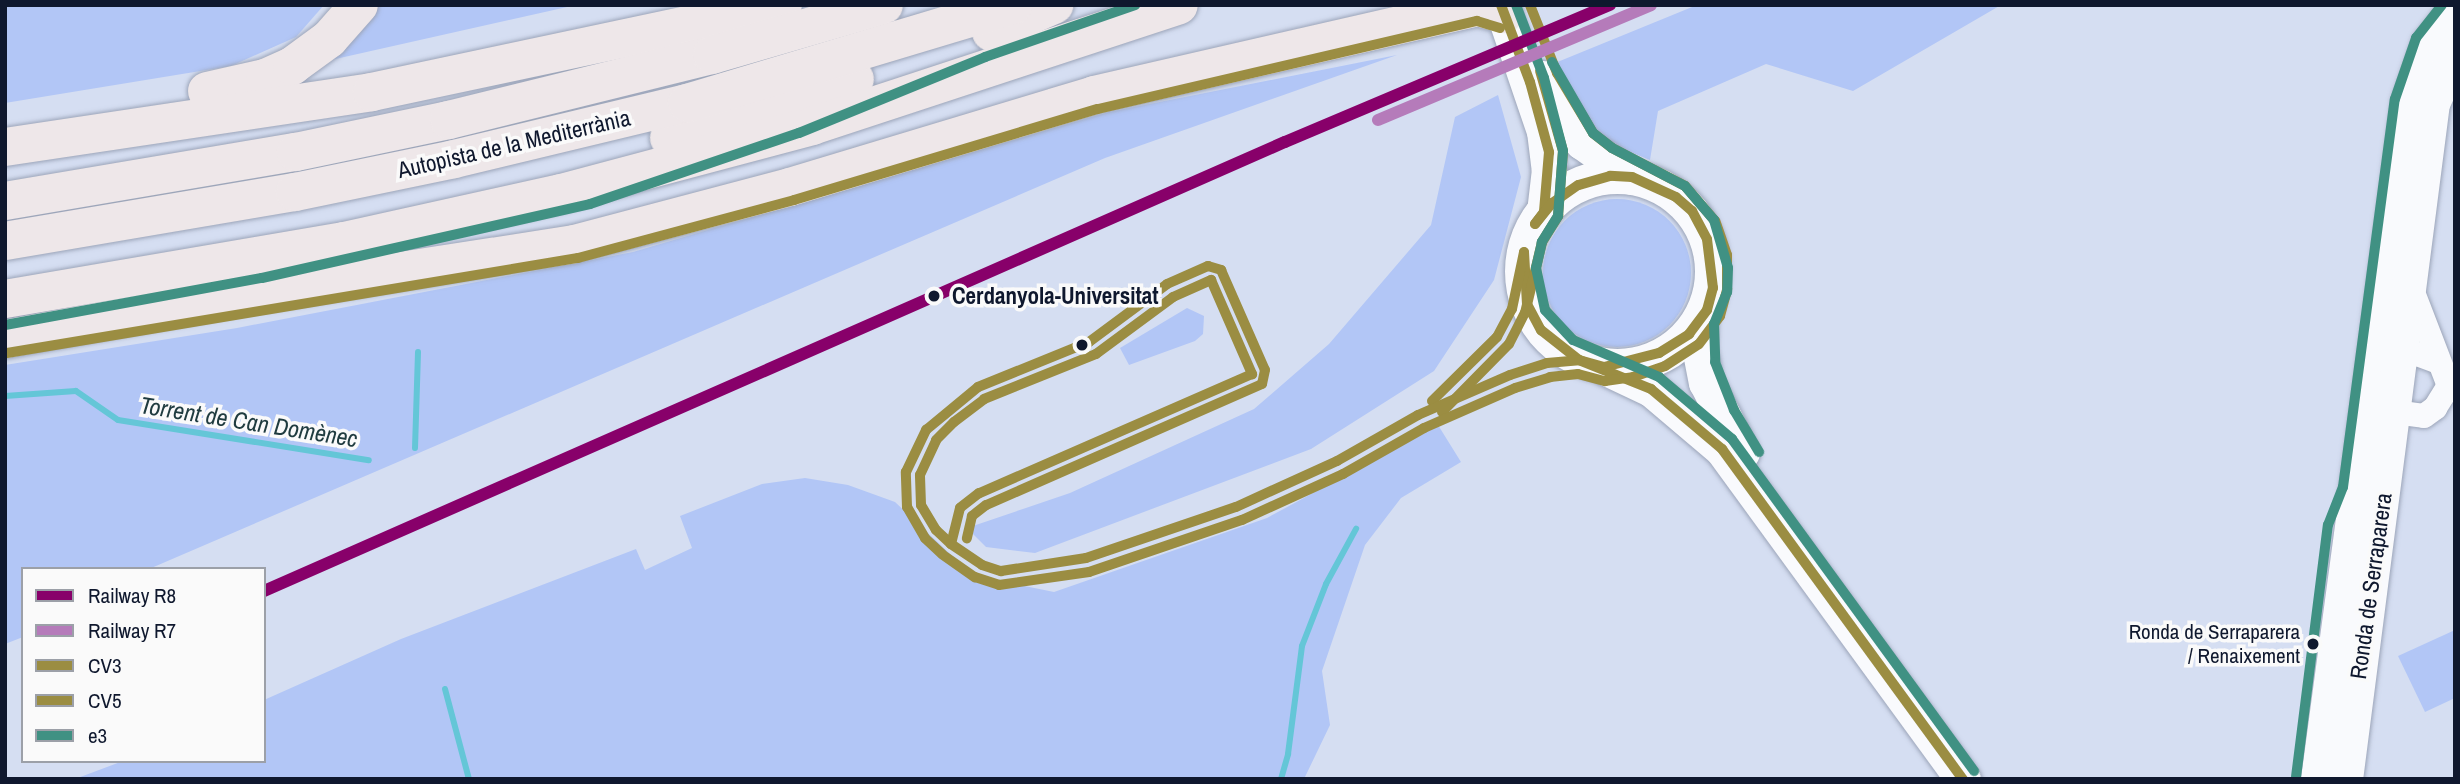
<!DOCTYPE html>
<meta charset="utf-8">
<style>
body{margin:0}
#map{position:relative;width:2460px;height:784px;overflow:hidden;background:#d5def2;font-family:"Archivo Narrow",sans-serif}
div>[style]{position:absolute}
.green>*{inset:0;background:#b2c6f6}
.round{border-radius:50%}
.stream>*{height:6px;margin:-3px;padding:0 3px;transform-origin:3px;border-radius:3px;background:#64c6d7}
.roads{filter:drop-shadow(0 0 2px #9ca5b9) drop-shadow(0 0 2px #9ca5b9)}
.street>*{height:24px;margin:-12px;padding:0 12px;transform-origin:12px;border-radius:12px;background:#f9fafd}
.secondary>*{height:35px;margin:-17.5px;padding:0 17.5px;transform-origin:17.5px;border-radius:17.5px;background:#f9fafd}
.secondary>.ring{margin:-17.5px;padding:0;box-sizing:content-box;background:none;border:35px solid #f9fafd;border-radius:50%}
.highway>*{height:38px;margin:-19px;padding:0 19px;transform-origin:19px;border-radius:19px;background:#eee7e9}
.bus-1>*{height:10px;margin:-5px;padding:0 5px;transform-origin:5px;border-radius:5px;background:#9b8d42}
.bus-2>*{height:10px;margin:-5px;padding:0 5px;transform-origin:5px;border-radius:5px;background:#9b8d42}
.bus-3>*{height:10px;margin:-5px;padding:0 5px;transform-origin:5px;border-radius:5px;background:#409183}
.rail-1>*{height:12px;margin:-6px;padding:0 6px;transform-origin:6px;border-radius:6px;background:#88006a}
.rail-2>*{height:12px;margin:-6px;padding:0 6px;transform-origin:6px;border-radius:6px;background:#b57bba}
.dots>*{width:19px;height:19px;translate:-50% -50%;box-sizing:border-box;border:4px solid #fafafa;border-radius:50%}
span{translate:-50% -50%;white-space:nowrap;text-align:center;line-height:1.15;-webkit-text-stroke:7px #fafafa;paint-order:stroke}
.bus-label{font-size:21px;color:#0f182e}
.right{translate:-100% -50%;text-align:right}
.street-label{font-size:23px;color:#0f182e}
.stop-label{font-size:23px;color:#0f182e;font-weight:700}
.left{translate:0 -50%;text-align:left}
.water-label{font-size:24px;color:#203c40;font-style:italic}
.frame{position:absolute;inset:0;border:7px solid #0f182e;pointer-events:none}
.legend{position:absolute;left:21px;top:567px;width:245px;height:196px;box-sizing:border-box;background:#fafafa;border:2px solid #9ca0a8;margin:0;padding:9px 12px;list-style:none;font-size:21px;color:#0f182e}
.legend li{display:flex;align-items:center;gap:14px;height:35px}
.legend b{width:35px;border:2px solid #9ca0a8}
</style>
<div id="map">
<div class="green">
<div style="clip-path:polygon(5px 5px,324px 5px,296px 37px,231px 66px,5px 103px)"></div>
<div style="clip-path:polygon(371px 5px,576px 5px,322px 62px)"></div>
<div style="clip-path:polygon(1697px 5px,2001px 5px,1853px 91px,1766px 64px,1658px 111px,1650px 160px,1601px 140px,1555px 63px)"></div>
<div style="clip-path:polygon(1397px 55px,1105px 158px,149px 569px,23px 569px,23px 637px,5px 644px,5px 365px,237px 328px,633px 252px,1109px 112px)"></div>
<div style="clip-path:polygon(1498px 95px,1521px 177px,1494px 280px,1434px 371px,1311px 449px,1035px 553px,986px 547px,967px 528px,1070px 493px,1254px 409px,1329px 344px,1431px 225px,1455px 117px)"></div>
<div class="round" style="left:1543px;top:199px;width:148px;height:148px"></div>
<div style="clip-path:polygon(1187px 308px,1204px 316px,1203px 334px,1195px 341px,1129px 365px,1120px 348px)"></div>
<div style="clip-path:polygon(1438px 425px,1461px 462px,1401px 498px,1365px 545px,1322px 671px,1330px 725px,1304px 779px,75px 779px,123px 761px,264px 761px,264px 700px,401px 639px,636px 549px,645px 570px,692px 548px,680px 516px,762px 484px,805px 478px,848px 485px,895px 502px,965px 568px,985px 578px,1054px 592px,1267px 518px)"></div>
<div style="clip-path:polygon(2455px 630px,2455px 698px,2425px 712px,2398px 656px)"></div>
</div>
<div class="stream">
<div style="left:5px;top:396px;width:71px;rotate:-4deg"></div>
<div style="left:76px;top:391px;width:51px;rotate:34.6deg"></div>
<div style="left:118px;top:420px;width:254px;rotate:9.1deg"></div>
<div style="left:415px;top:448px;width:96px;rotate:-88.2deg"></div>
<div style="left:445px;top:689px;width:93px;rotate:75.1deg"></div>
<div style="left:1281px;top:779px;width:26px;rotate:-74deg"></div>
<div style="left:1288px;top:754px;width:109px;rotate:-82.6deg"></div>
<div style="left:1302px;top:646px;width:66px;rotate:-68.8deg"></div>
<div style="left:1326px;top:584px;width:63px;rotate:-61.4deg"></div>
</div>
<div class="roads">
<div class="street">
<div style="left:2385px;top:358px;width:32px;rotate:-7deg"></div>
<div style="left:2417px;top:354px;width:23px;rotate:20deg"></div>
<div style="left:2379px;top:410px;width:45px;rotate:7.6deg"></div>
<div style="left:2424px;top:416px;width:14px;rotate:-36deg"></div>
<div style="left:2435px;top:408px;width:26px;rotate:-58deg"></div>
<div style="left:2449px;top:386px;width:106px;rotate:-111deg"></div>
</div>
<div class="secondary">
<div style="left:1501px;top:5px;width:133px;rotate:71.2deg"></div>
<div style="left:1544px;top:131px;width:38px;rotate:83deg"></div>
<div style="left:1549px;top:169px;width:43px;rotate:96.6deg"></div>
<div style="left:1543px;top:78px;width:75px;rotate:58.6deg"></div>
<div style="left:1582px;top:142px;width:61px;rotate:35deg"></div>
<div class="ring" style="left:1522px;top:176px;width:155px;height:155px"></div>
<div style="left:1700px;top:322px;width:25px;rotate:92deg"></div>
<div style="left:1699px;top:347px;width:36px;rotate:79deg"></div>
<div style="left:1706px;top:382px;width:79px;rotate:62.8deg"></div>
<div style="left:1604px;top:367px;width:52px;rotate:25.1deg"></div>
<div style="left:1651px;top:389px;width:93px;rotate:40.2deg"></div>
<div style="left:1722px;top:449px;width:409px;rotate:53.9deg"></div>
<div style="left:2318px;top:779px;width:683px;rotate:-82.34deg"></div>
<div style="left:2409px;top:102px;width:61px;rotate:-71deg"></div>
<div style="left:2429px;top:44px;width:42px;rotate:-51.8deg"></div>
<div style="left:2345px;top:779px;width:682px;rotate:-82.67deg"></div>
<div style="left:2432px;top:103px;width:55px;rotate:-65.3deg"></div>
</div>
<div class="highway">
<div style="left:991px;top:32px;width:69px;rotate:-23.2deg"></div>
<div style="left:207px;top:91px;width:59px;rotate:-12.6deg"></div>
<div style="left:265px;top:78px;width:30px;rotate:-24deg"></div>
<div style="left:292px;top:66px;width:46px;rotate:-36.1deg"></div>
<div style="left:329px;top:39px;width:45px;rotate:-48.6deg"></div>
<div style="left:669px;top:138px;width:195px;rotate:-17.6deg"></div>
<div style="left:5px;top:147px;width:371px;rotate:-8.5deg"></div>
<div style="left:372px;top:92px;width:420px;rotate:-12deg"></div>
<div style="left:5px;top:201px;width:295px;rotate:-9.6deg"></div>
<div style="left:296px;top:152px;width:156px;rotate:-11.8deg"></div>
<div style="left:449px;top:120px;width:271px;rotate:-13.9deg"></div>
<div style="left:712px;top:55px;width:179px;rotate:-16.2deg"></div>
<div style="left:5px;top:241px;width:294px;rotate:-9.6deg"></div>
<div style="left:295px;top:192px;width:162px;rotate:-11.7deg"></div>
<div style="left:454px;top:159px;width:240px;rotate:-13.5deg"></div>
<div style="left:687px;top:103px;width:340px;rotate:-16.7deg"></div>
<div style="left:265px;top:292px;width:313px;rotate:-8.8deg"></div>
<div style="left:574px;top:244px;width:223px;rotate:-14.8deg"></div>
<div style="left:790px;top:187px;width:318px;rotate:-16.8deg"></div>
<div style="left:1094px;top:95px;width:393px;rotate:-12.9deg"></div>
<div style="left:1477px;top:7px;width:28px;rotate:15deg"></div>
<div style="left:5px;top:299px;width:344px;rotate:-9.7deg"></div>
<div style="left:344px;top:241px;width:222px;rotate:-12.5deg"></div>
<div style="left:561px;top:193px;width:260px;rotate:-14.9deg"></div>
<div style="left:812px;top:126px;width:386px;rotate:-18.2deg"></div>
<div style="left:5px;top:339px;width:291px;rotate:-10.5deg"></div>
</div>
</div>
<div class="bus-1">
<div style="left:1501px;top:5px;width:82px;rotate:69.4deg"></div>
<div style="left:1530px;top:82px;width:73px;rotate:74.8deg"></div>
<div style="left:1549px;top:152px;width:60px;rotate:94.8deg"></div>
<div style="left:1544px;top:212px;width:15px;rotate:127deg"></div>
<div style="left:1524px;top:252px;width:52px;rotate:86.7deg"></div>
<div style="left:1527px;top:304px;width:30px;rotate:62deg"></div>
<div style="left:1541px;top:330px;width:48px;rotate:38.3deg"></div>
<div style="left:1579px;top:360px;width:26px;rotate:16deg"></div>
<div style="left:1604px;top:367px;width:57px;rotate:-14.3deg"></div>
<div style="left:1659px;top:353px;width:36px;rotate:-32deg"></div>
<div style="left:1689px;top:334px;width:30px;rotate:-53deg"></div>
<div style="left:1707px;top:310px;width:23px;rotate:-75deg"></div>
<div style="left:1713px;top:288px;width:49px;rotate:-97deg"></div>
<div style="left:1707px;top:239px;width:32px;rotate:-118deg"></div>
<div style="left:1692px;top:211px;width:21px;rotate:-139deg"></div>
<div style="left:1676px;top:197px;width:48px;rotate:-155.6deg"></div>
<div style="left:1632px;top:177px;width:22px;rotate:-177deg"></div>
<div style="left:1610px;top:176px;width:33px;rotate:164deg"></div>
<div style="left:1578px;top:185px;width:32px;rotate:145deg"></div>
<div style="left:1552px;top:203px;width:27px;rotate:129deg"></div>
<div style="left:1211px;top:280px;width:103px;rotate:66.4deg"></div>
<div style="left:1252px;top:374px;width:298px;rotate:156.4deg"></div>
<div style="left:979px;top:493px;width:24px;rotate:142deg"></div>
<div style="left:960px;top:508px;width:37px;rotate:104deg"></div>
<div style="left:951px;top:544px;width:21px;rotate:-137deg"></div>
<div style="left:936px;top:530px;width:29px;rotate:-121deg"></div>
<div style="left:921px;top:505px;width:30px;rotate:-92deg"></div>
<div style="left:920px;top:475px;width:38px;rotate:-65deg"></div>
<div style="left:936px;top:440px;width:25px;rotate:-45deg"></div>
<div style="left:954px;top:422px;width:38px;rotate:-37deg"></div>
<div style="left:984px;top:399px;width:121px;rotate:-21.9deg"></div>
<div style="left:1096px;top:354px;width:96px;rotate:-36.5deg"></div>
<div style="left:1173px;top:297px;width:42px;rotate:-24.1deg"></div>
<div style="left:1432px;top:401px;width:91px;rotate:-44.6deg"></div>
<div style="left:1497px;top:337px;width:32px;rotate:-62deg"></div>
<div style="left:1512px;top:309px;width:58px;rotate:-78.1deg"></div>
<div style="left:951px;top:544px;width:37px;rotate:34deg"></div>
<div style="left:982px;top:565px;width:20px;rotate:18deg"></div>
<div style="left:1001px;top:571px;width:86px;rotate:-8.7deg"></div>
<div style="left:1086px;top:558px;width:158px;rotate:-18.8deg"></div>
<div style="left:1236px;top:507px;width:111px;rotate:-24.5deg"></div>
<div style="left:1337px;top:461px;width:93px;rotate:-29.6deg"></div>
<div style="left:1418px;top:415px;width:100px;rotate:-23.5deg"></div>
<div style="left:1510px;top:375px;width:39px;rotate:-18deg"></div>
<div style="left:1547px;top:363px;width:32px;rotate:-5deg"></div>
<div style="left:1579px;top:360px;width:78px;rotate:21.9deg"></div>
<div style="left:1651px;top:389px;width:93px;rotate:40.2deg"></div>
<div style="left:1722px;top:449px;width:409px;rotate:53.9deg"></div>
</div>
<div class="bus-2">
<div style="left:7px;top:353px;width:579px;rotate:-9.45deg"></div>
<div style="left:578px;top:258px;width:224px;rotate:-15deg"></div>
<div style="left:794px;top:200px;width:317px;rotate:-16.7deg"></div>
<div style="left:1098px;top:109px;width:389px;rotate:-13.1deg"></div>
<div style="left:1477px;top:21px;width:24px;rotate:17deg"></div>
<div style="left:1442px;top:412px;width:95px;rotate:-45.4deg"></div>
<div style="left:1509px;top:344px;width:35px;rotate:-63deg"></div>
<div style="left:1525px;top:313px;width:73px;rotate:-76.5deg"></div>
<div style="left:1542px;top:242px;width:31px;rotate:-58deg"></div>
<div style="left:1558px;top:216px;width:65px;rotate:-85.6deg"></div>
<div style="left:1563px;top:151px;width:83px;rotate:-106deg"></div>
<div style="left:942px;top:554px;width:23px;rotate:-137deg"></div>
<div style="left:925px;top:538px;width:36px;rotate:-120deg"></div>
<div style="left:907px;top:507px;width:35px;rotate:-92deg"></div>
<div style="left:906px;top:472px;width:47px;rotate:-64.5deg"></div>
<div style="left:926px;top:430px;width:67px;rotate:-39.6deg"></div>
<div style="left:978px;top:387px;width:120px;rotate:-22.1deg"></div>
<div style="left:1089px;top:342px;width:97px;rotate:-36.6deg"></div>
<div style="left:1167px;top:284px;width:45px;rotate:-23.7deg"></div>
<div style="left:1208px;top:266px;width:14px;rotate:17deg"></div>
<div style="left:1221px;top:270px;width:109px;rotate:66.3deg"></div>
<div style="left:1265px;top:370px;width:14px;rotate:102deg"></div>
<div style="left:1262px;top:384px;width:301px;rotate:156.3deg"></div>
<div style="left:986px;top:505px;width:18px;rotate:142deg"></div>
<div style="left:972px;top:516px;width:23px;rotate:103deg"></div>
<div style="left:943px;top:555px;width:39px;rotate:35deg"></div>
<div style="left:975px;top:577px;width:25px;rotate:18deg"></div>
<div style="left:999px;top:585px;width:91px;rotate:-8.2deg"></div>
<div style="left:1089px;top:572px;width:162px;rotate:-18.8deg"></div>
<div style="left:1242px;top:520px;width:111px;rotate:-24.5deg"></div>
<div style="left:1343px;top:474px;width:93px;rotate:-29.6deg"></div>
<div style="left:1424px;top:428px;width:99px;rotate:-23.7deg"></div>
<div style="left:1515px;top:388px;width:37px;rotate:-17deg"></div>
<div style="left:1550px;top:377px;width:28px;rotate:-6deg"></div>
<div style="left:1578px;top:374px;width:28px;rotate:15deg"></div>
<div style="left:1605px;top:381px;width:28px;rotate:-8deg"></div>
<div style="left:1633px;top:377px;width:34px;rotate:-19deg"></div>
<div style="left:1665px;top:366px;width:40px;rotate:-32.9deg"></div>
<div style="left:1699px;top:344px;width:35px;rotate:-53deg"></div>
<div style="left:1720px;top:316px;width:28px;rotate:-75deg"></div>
<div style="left:1727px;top:289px;width:34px;rotate:-90deg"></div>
<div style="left:1727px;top:255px;width:36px;rotate:-109deg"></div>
<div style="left:1715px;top:221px;width:46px;rotate:-130.6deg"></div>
<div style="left:1685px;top:186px;width:82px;rotate:-152.5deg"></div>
<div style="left:1612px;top:148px;width:24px;rotate:-142deg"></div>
<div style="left:1593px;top:133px;width:70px;rotate:-121deg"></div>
<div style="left:1557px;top:73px;width:73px;rotate:-111.7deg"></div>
</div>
<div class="bus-3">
<div style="left:1516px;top:5px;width:78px;rotate:69deg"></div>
<div style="left:1544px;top:78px;width:75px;rotate:75.4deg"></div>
<div style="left:1563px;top:151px;width:65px;rotate:94.4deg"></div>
<div style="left:1558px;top:216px;width:31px;rotate:122deg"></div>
<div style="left:1542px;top:242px;width:27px;rotate:103deg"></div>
<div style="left:1536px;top:268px;width:43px;rotate:77.9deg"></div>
<div style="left:1545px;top:310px;width:41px;rotate:47deg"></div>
<div style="left:1573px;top:340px;width:94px;rotate:23.3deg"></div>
<div style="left:1659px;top:377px;width:96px;rotate:40.3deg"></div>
<div style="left:1732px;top:439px;width:411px;rotate:53.9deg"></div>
<div style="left:1552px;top:62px;width:82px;rotate:60deg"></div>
<div style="left:1593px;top:133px;width:24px;rotate:38deg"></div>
<div style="left:1612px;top:148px;width:82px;rotate:27.5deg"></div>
<div style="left:1685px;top:186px;width:45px;rotate:49.5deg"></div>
<div style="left:1714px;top:220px;width:50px;rotate:73.7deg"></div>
<div style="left:1728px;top:268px;width:24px;rotate:92deg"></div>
<div style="left:1727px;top:292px;width:35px;rotate:112deg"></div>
<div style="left:1714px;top:324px;width:38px;rotate:88deg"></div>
<div style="left:1715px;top:362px;width:52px;rotate:68.4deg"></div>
<div style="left:1734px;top:410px;width:49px;rotate:59.2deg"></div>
<div style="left:5px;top:325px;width:261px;rotate:-10.4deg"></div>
<div style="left:262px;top:278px;width:336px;rotate:-12.7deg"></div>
<div style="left:590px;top:204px;width:221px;rotate:-18.8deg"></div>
<div style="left:799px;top:133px;width:201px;rotate:-22.2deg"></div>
<div style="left:985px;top:57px;width:159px;rotate:-19.1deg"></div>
<div style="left:2296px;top:777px;width:254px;rotate:-82.8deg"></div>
<div style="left:2328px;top:525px;width:41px;rotate:-68.5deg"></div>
<div style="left:2343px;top:487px;width:391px;rotate:-82.4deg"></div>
<div style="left:2395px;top:99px;width:65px;rotate:-71deg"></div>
<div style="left:2416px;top:38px;width:42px;rotate:-51.8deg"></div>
</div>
<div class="rail-1">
<div style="left:264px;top:591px;width:1115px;rotate:-23.74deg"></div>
<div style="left:1285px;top:142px;width:353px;rotate:-22.9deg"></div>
</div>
<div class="rail-2">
<div style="left:1378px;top:120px;width:296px;rotate:-22.8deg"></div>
</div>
<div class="dots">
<div style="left:934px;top:296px;background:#0f182e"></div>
<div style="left:1082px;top:345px;background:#0f182e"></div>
<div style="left:2313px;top:644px;background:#0f182e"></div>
</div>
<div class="bus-label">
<span class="right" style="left:2300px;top:644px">Ronda de Serraparera<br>/ Renaixement</span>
</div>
<div class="street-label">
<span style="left:514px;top:144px;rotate:-13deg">Autopista de la Mediterrània</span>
<span style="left:2371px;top:586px;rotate:-82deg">Ronda de Serraparera</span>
</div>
<div class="stop-label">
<span class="left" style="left:952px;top:296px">Cerdanyola-Universitat</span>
</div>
<div class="water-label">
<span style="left:249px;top:422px;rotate:9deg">Torrent de Can Domènec</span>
</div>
<div class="frame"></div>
<ul class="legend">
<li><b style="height:9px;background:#88006a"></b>Railway R8</li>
<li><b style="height:9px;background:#b57bba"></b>Railway R7</li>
<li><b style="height:9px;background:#9b8d42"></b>CV3</li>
<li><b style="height:9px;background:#9b8d42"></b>CV5</li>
<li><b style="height:9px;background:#409183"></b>e3</li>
</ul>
</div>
